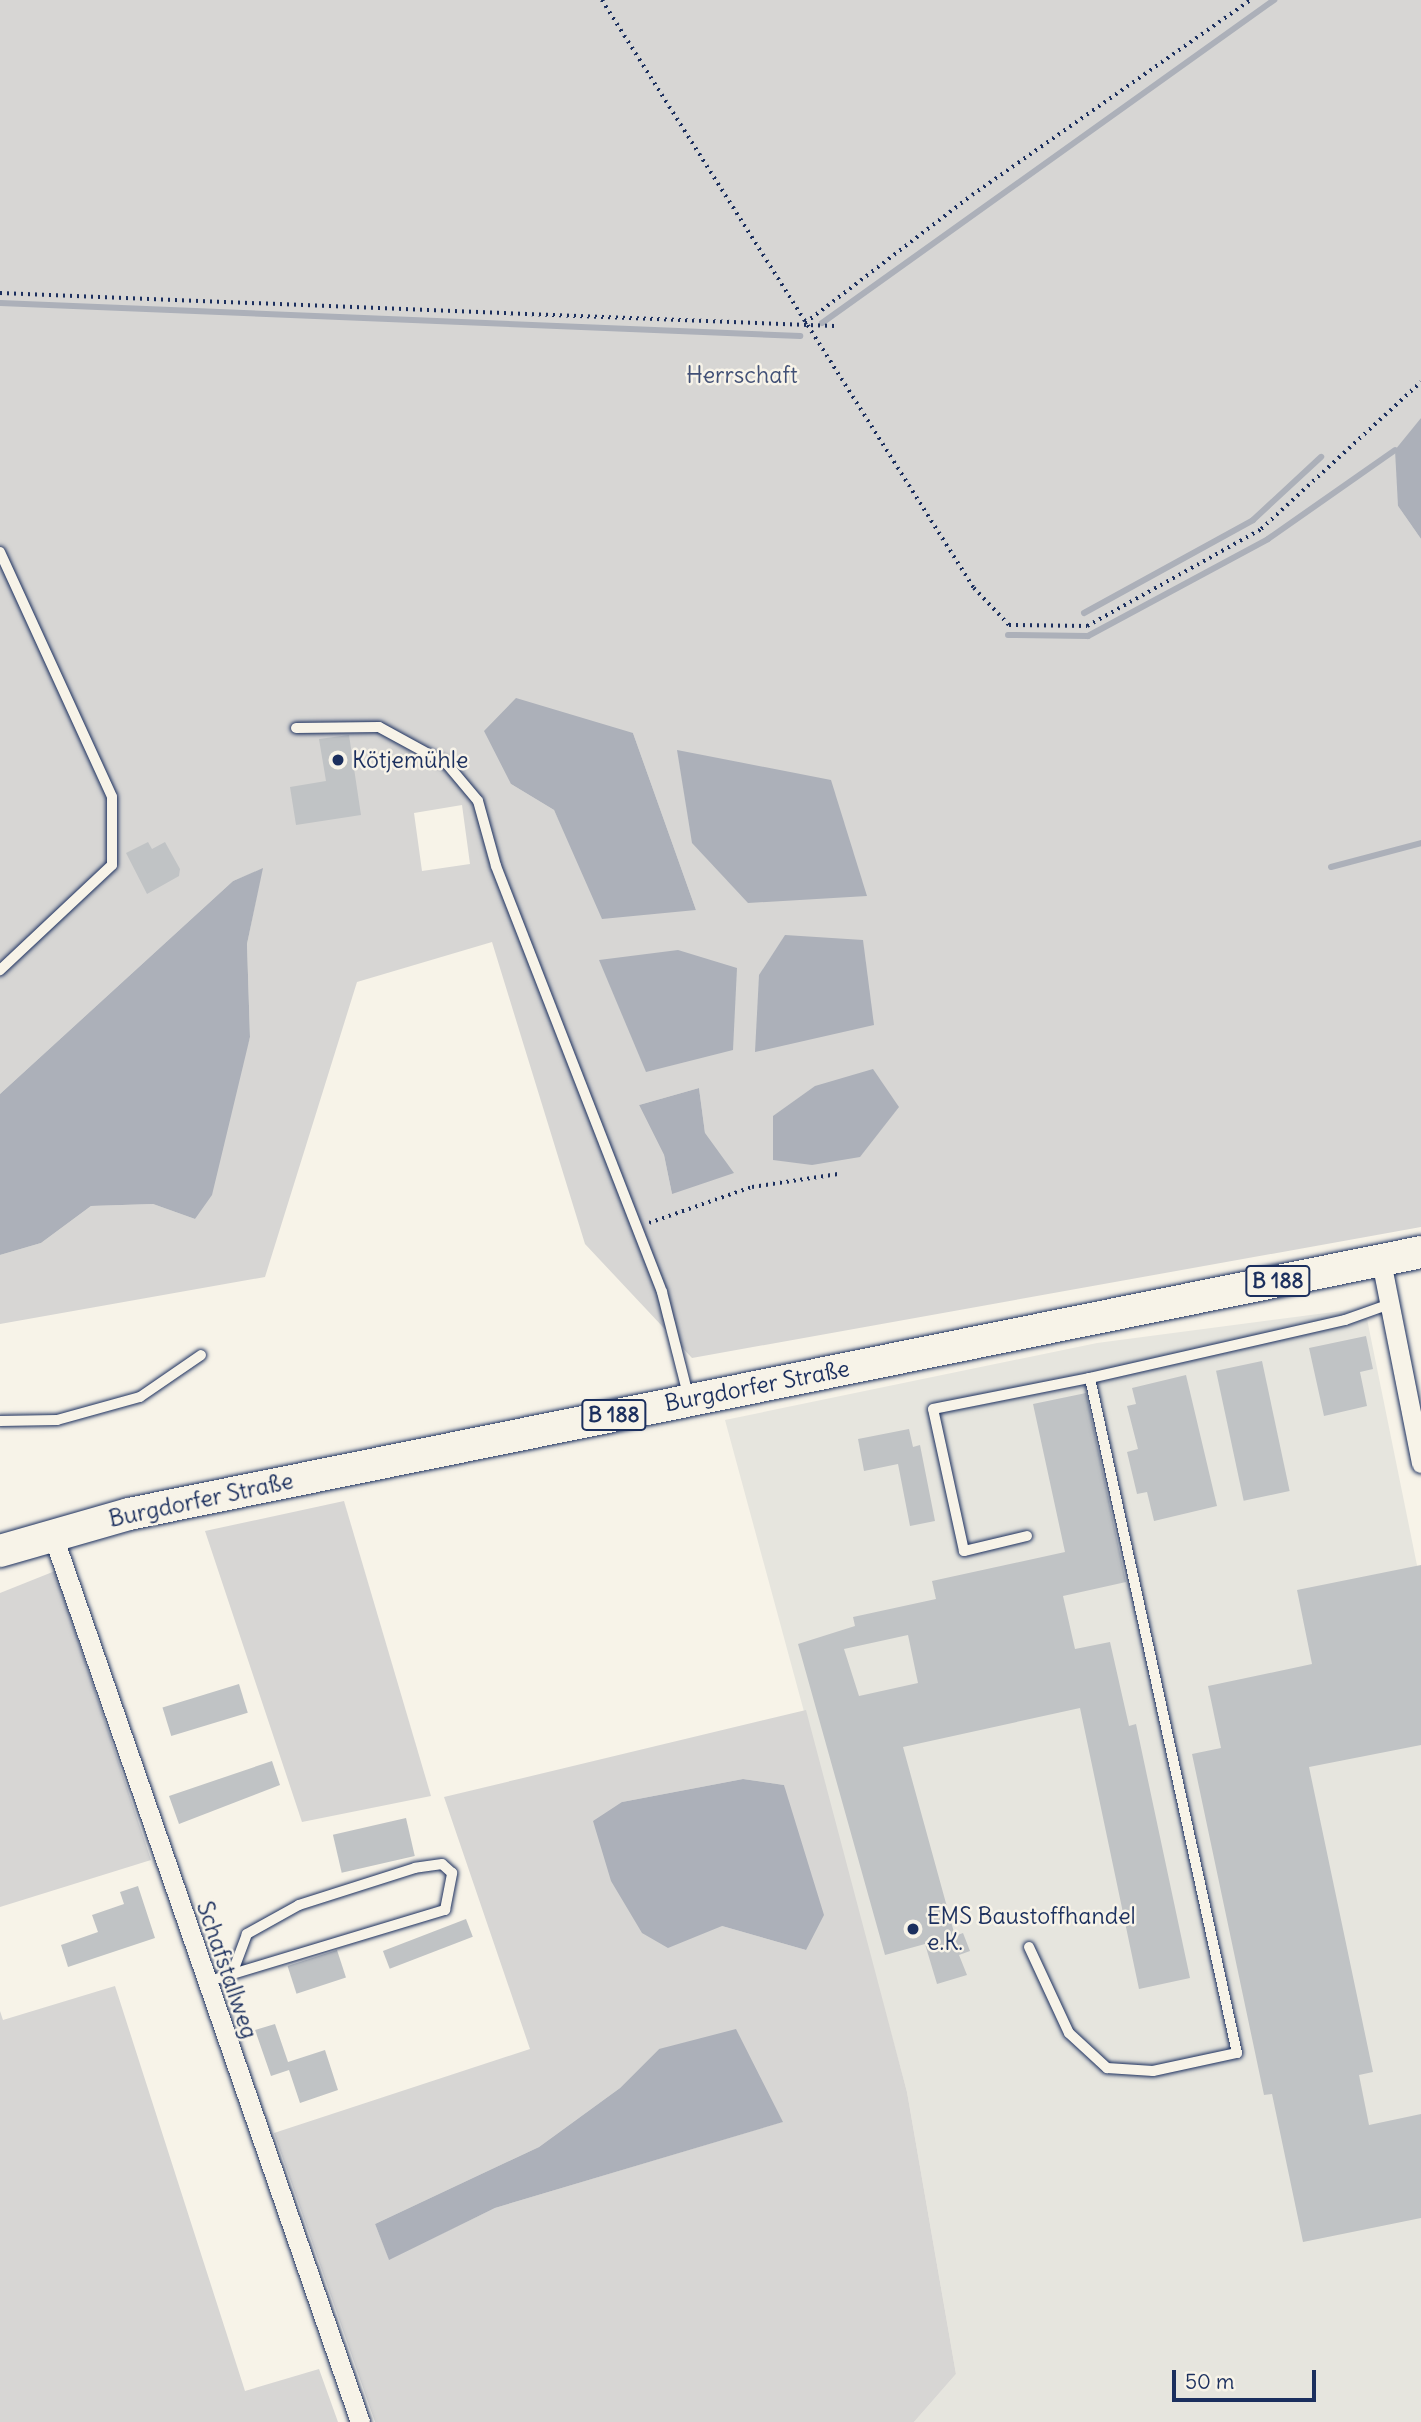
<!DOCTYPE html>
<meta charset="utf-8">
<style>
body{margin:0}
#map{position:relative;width:1421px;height:2422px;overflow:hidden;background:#f7f3e8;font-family:Delius,sans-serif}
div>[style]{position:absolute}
.built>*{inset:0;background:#e6e5de}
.green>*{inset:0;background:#d7d6d4}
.water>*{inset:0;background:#acb0b9}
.stream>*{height:6px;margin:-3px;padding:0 3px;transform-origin:3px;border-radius:3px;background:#acb0b9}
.building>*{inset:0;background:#c0c3c5;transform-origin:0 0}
.path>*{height:3.5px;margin-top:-1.75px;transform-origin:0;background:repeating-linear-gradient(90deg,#1b2f5e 0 2px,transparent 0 7px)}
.roads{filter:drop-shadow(0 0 2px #1b2f5e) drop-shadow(0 0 2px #1b2f5e)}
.service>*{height:10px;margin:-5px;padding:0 5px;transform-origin:5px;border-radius:5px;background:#f7f3e8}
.minor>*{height:19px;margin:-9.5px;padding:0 9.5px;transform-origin:9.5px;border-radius:9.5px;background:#f7f3e8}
.primary>*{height:32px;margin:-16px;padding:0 16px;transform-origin:16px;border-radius:16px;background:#f7f3e8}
.dots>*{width:19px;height:19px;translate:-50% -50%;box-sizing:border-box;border:4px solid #f7f3e8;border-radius:50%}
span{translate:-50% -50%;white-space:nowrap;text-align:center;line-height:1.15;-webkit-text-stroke:5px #f7f3e8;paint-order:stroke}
.shield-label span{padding:2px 5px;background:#f7f3e8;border:2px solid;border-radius:5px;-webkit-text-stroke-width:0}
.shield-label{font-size:21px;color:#1b2f5e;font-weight:700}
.park-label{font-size:23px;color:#415076}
.poi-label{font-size:23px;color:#1b2f5e}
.left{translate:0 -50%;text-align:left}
.street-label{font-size:23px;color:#1b2f5e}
.scale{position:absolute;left:1172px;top:2370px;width:144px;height:32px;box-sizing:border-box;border:4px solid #1b2f5e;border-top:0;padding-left:9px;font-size:21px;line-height:24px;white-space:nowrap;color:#1b2f5e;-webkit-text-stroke:5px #f7f3e8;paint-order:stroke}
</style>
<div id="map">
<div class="built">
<div style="clip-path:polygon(1349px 1310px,1367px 1319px,1421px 1585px,1421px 2422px,914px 2422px,956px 2374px,907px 2092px,725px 1420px,1097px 1343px)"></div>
</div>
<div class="green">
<div style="clip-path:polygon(evenodd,0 0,1421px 0,1421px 418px,1398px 506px,1421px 539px,1421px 1227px,692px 1358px,585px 1244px,492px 942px,357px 982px,265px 1277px,0 1324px,0 1255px,41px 1243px,91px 1206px,153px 1204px,195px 1219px,250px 1037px,247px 944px,262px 869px,233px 881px,0 1094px,0 0,633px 733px,696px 910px,695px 910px,572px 848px,554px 810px,511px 784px,633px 733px,0 0,462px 805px,470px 864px,422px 871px,414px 813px,462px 805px,0 0,699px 1088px,705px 1133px,672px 1194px,664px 1155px,639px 1105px,699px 1088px)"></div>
<div style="clip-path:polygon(344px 1501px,431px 1796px,302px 1822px,205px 1531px)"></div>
<div style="clip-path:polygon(55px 1571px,151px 1860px,0 1907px,0 1593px)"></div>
<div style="clip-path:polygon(evenodd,806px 1710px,907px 2092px,956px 2374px,914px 2422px,375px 2422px,274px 2133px,530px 2049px,444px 1797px,806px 1710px,743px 1779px,784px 1785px,806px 1950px,722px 1926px,622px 1802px,743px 1779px,806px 1710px,659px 2049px,782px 2122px,495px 2208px,389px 2259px,375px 2224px,539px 2147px,620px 2088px,659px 2049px)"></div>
<div style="clip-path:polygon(115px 1986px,245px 2391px,319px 2369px,338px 2422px,0 2422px,0 2011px,3px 2020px)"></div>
</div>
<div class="water">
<div style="clip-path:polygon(1421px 418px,1421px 539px,1398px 506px,1395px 450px)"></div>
<div style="clip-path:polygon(516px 698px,633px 733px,696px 910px,602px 919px,554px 810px,511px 784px,484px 731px)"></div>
<div style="clip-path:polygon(677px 750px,831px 780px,867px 896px,748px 903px,692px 843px)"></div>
<div style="clip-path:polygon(263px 868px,247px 944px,250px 1037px,212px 1195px,195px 1219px,153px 1204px,91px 1206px,41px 1243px,0 1255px,0 1094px,233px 881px)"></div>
<div style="clip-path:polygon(785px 935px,863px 940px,874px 1025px,755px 1052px,759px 975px)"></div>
<div style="clip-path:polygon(678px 950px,737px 968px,733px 1050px,646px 1072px,599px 960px)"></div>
<div style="clip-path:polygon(873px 1069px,899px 1107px,860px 1157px,812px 1165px,773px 1160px,773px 1116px,815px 1086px)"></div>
<div style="clip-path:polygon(699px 1088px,705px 1133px,734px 1173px,672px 1194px,664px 1155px,639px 1105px)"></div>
<div style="clip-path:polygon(743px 1779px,784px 1785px,824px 1915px,806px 1950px,722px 1926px,668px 1948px,642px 1933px,611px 1881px,593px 1821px,622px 1802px)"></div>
<div style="clip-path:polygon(736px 2029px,783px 2122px,495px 2208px,389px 2260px,375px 2224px,539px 2147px,620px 2088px,659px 2049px)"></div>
</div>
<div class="stream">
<div style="left:0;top:303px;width:801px;rotate:2.36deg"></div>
<div style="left:822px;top:323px;width:556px;rotate:-35.55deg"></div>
<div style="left:1084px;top:613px;width:193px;rotate:-28.8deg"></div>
<div style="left:1253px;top:520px;width:93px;rotate:-42.8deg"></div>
<div style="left:1008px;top:635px;width:80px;rotate:0.7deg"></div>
<div style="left:1088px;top:636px;width:204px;rotate:-28.3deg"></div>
<div style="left:1268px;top:539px;width:155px;rotate:-35deg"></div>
<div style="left:1331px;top:867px;width:93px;rotate:-14.9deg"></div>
</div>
<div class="building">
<div style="clip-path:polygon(349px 735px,361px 815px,296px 825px,290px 787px,326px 781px,319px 739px)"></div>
<div style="clip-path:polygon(148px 842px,152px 849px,165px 842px,180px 869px,179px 876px,147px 894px,126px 853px)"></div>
<div style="clip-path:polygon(1366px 1336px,1373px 1369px,1360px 1372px,1367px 1406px,1324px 1416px,1309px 1348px)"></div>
<div style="left:1262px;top:1361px;width:133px;height:47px;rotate:78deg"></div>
<div style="clip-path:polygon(1186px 1375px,1217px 1506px,1154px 1521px,1147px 1492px,1137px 1494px,1127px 1452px,1138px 1449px,1127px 1406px,1136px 1404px,1132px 1388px)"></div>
<div style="clip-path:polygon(evenodd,1086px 1393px,1126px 1582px,1063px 1596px,1075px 1649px,1110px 1642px,1129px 1726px,1136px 1724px,1190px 1978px,1139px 1989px,1080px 1708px,903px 1747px,955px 1936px,963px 1933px,970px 1951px,959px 1955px,967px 1975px,937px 1984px,925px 1944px,885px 1955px,798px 1644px,855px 1626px,853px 1617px,936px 1599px,932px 1581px,1065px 1552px,1033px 1404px,1086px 1393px,908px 1635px,918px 1683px,859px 1696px,844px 1649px,908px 1635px)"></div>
<div style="clip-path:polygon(909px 1429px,913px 1447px,920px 1445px,935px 1521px,910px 1526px,898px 1464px,864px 1471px,858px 1439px)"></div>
<div style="clip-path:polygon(1421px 1565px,1421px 1745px,1309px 1767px,1373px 2072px,1359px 2075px,1369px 2125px,1421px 2114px,1421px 2218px,1303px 2242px,1272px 2094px,1264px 2095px,1192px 1754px,1221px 1748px,1208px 1686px,1312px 1664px,1297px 1590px)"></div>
<div style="left:239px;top:1684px;width:30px;height:80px;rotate:73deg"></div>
<div style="clip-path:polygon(272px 1761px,280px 1785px,179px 1824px,169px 1796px)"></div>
<div style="left:406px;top:1818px;width:39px;height:75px;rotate:77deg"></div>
<div style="clip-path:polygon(138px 1886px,155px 1938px,68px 1967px,61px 1945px,98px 1932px,92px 1915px,124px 1904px,120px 1892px)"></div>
<div style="left:466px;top:1919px;width:19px;height:89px;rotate:69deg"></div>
<div style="left:337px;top:1950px;width:29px;height:52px;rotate:72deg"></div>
<div style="clip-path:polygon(275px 2024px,288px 2062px,325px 2050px,338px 2090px,300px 2103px,289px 2070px,271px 2076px,255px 2030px)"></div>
</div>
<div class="path">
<div style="left:602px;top:0;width:696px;rotate:57.68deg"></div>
<div style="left:974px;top:588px;width:51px;rotate:46.6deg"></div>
<div style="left:1009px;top:625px;width:78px;rotate:0.7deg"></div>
<div style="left:1087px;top:626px;width:199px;rotate:-29.1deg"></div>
<div style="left:1261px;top:529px;width:217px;rotate:-42.6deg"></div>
<div style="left:0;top:293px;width:835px;rotate:2.27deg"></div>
<div style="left:805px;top:323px;width:210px;rotate:-37.5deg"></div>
<div style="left:972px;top:195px;width:340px;rotate:-35deg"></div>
<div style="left:649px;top:1223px;width:109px;rotate:-19.3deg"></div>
<div style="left:752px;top:1187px;width:87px;rotate:-8.6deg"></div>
</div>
<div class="roads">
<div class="service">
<div style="left:0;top:552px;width:269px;rotate:65.4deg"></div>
<div style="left:112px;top:797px;width:68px;rotate:90deg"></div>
<div style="left:112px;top:865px;width:154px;rotate:136.8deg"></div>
<div style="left:296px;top:728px;width:83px;rotate:-0.7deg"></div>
<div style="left:379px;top:727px;width:77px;rotate:28.6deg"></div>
<div style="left:447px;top:764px;width:48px;rotate:50deg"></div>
<div style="left:478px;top:801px;width:67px;rotate:74.5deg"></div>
<div style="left:496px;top:866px;width:457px;rotate:68.7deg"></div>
<div style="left:662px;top:1292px;width:106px;rotate:75.8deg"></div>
<div style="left:0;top:1421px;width:57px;rotate:-1deg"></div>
<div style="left:57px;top:1420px;width:86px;rotate:-15.5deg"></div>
<div style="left:140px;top:1397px;width:74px;rotate:-34.5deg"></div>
<div style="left:1027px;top:1536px;width:65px;rotate:166.6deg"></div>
<div style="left:964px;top:1551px;width:145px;rotate:-102.3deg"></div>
<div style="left:933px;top:1409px;width:160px;rotate:-11.2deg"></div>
<div style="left:1029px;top:1947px;width:95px;rotate:65.1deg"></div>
<div style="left:1069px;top:2033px;width:52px;rotate:42.6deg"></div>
<div style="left:1107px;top:2068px;width:46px;rotate:3.7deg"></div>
<div style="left:1153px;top:2071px;width:86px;rotate:-12.1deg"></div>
<div style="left:1237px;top:2053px;width:691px;rotate:-102.29deg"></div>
<div style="left:1090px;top:1378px;width:262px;rotate:-12.8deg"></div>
<div style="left:1345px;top:1320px;width:48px;rotate:-19.6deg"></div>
<div style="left:206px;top:1982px;width:250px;rotate:-16.8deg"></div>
<div style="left:445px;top:1910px;width:38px;rotate:-79deg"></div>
<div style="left:452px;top:1873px;width:13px;rotate:-138deg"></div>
<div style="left:442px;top:1864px;width:27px;rotate:172deg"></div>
<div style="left:415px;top:1868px;width:122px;rotate:162.3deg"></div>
<div style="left:299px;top:1905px;width:60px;rotate:150.9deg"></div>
<div style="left:247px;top:1934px;width:43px;rotate:110.6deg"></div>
</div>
<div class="minor">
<div style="left:1381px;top:1261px;width:206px;rotate:78.8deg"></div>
<div style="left:52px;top:1533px;width:941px;rotate:70.89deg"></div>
</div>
<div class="primary">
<div style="left:0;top:1551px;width:134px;rotate:-16deg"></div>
<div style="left:129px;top:1514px;width:1318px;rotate:-11.46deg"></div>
</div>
</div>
<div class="dots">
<div style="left:338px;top:760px;background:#1b2f5e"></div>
<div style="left:913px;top:1929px;background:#1b2f5e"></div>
</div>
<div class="shield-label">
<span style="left:1278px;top:1281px">B 188</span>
<span style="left:614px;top:1415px">B 188</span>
</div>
<div class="park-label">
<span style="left:742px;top:375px">Herrschaft</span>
</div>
<div class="poi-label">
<span class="left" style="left:352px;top:760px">Kötjemühle</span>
<span class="left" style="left:927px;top:1929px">EMS Baustoffhandel<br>e.K.</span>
</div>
<div class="street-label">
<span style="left:757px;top:1386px;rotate:-11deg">Burgdorfer Straße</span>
<span style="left:201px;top:1500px;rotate:-12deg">Burgdorfer Straße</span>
<span style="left:227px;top:1970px;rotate:71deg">Schafstallweg</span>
</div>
<div class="scale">50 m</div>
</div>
